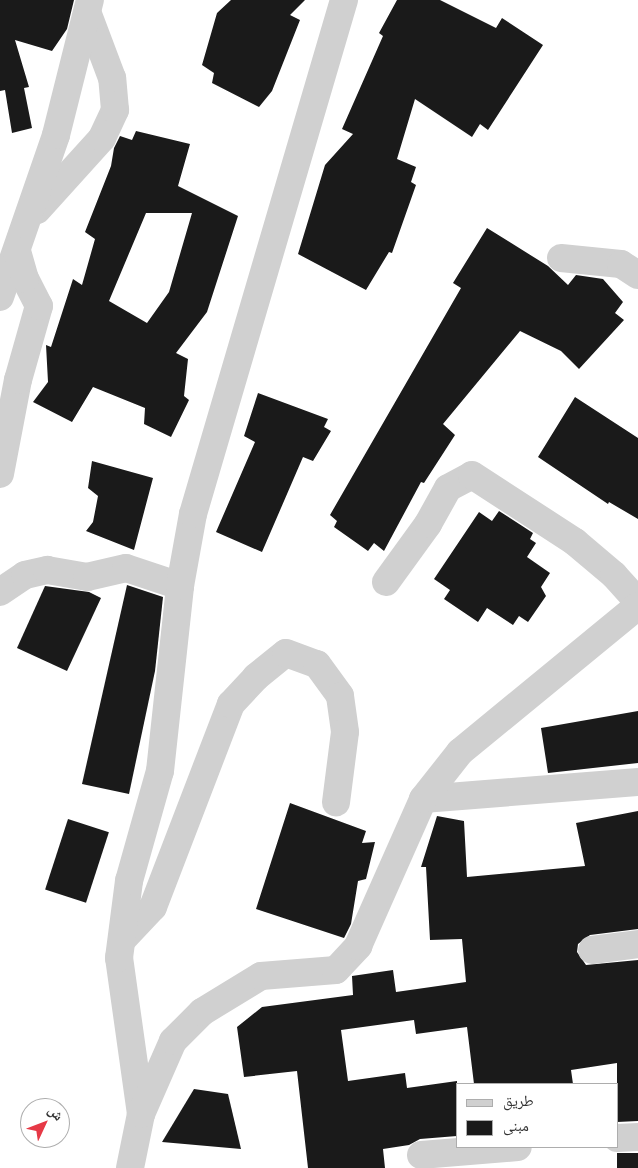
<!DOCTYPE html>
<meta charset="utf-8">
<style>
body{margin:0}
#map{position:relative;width:638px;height:1168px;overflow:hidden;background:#fff;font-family:"Nunito Sans","Noto Naskh Arabic",sans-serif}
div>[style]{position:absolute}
.building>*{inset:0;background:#1a1a1a;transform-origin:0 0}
.minor>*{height:28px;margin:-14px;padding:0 14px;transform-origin:14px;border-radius:14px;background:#d0d0d0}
span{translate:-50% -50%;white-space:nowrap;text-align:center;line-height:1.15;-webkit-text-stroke:5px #fff;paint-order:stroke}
.legend{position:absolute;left:456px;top:1083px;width:162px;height:65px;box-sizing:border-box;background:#fff;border:1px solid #adadad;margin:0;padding:6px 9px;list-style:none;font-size:15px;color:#333}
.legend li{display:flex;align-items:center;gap:10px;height:25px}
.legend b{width:25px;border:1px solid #adadad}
.north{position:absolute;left:20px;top:1098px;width:50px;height:50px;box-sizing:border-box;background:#fff;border:1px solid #adadad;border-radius:50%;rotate:47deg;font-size:14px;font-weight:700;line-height:20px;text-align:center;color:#333}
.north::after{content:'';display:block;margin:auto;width:18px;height:22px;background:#e63946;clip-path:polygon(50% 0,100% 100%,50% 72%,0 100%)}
</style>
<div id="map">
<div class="building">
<div style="clip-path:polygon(0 0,74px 0,67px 29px,52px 51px,15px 40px,29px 87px,24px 88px,32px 128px,12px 133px,5px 90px,0 91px)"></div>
<div style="clip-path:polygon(231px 0,305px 0,290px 15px,300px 20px,272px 91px,259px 107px,212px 83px,214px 73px,202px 65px,217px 13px)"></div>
<div style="clip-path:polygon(397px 0,440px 0,496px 28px,502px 18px,543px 45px,488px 130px,480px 124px,472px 137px,415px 99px,397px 159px,416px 167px,411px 182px,416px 185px,392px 253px,389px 252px,366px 290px,298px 254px,325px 165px,353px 134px,342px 129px,383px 36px,379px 33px)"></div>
<div style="clip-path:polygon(evenodd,136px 131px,190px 144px,178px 186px,238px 216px,207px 312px,176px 353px,188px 359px,184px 396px,189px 400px,171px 437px,144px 424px,145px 408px,93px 387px,72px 422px,33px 402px,48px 382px,46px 345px,51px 347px,73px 279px,82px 285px,95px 239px,85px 232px,111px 166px,114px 148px,120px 136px,132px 140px,136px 131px,146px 213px,192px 213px,169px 292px,147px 323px,109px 301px,146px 213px)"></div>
<div style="clip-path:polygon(487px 228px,548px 266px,568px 285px,576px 275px,603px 279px,623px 302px,615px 313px,624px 320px,579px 369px,561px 351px,520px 331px,443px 424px,455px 435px,424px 483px,421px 482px,384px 551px,374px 543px,368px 551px,334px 527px,337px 521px,330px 515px,461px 288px,453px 283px)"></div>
<div style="clip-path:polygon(258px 393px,328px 419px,324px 427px,331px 431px,313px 461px,303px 457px,262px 552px,216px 532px,255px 442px,244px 436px)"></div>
<div style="clip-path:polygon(575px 397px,638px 438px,638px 519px,609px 502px,608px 504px,538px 457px)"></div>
<div style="clip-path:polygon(92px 461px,153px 478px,134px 550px,86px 531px,93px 522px,98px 496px,88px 488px)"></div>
<div style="clip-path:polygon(499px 511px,533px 533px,530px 539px,536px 543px,527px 557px,550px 573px,541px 587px,546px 596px,528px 622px,519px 616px,513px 625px,487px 608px,478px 622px,444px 599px,450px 590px,434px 579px,479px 512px,492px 521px)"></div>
<div style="clip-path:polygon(127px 585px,163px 597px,155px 671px,129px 794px,82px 784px)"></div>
<div style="clip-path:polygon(45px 586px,89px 592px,101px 598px,67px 671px,17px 648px)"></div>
<div style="clip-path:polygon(638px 711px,638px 763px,548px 773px,541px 728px)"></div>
<div style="clip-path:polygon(290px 803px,366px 831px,362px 843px,375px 842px,366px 879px,358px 881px,351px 924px,344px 938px,256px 909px)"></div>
<div style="clip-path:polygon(638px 811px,638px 929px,590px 935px,578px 944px,577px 952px,586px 965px,638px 960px,638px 1121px,617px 1122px,617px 1063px,571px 1070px,573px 1084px,474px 1084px,467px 1027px,416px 1034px,414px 1020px,341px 1030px,348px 1081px,405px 1073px,407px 1088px,457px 1081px,457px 1136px,420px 1139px,409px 1145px,383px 1149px,385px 1168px,308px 1168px,297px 1071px,244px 1077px,237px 1027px,262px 1007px,353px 995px,352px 976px,393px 970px,396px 992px,466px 982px,462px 939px,430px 940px,426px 867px,421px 867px,437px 816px,464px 821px,467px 877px,585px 866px,576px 823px)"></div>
<div style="left:68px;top:819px;width:43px;height:74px;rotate:18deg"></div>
<div style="clip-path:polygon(194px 1089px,228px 1094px,241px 1149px,162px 1142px)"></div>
<div style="left:617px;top:1153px;width:21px;height:15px"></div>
</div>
<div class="minor">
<div style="left:37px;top:210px;width:97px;rotate:-47.9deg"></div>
<div style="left:102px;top:138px;width:31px;rotate:-65deg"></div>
<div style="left:115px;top:110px;width:32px;rotate:-95deg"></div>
<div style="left:112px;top:78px;width:68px;rotate:-110.6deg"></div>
<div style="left:561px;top:258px;width:60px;rotate:5.7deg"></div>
<div style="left:621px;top:264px;width:20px;rotate:33deg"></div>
<div style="left:0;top:297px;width:171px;rotate:-70.9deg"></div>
<div style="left:56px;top:135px;width:139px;rotate:-75.9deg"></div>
<div style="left:0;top:474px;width:96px;rotate:-79.2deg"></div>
<div style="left:18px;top:380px;width:77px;rotate:-74.2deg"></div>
<div style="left:39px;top:306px;width:30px;rotate:-117deg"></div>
<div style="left:25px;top:279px;width:29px;rotate:-106deg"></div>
<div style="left:386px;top:582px;width:72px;rotate:-54.1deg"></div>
<div style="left:428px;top:524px;width:41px;rotate:-60.9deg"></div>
<div style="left:448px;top:488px;width:27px;rotate:-28deg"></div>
<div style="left:472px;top:475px;width:123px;rotate:33deg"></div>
<div style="left:575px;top:542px;width:51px;rotate:40.2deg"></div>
<div style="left:614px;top:575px;width:36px;rotate:48deg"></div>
<div style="left:0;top:592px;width:30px;rotate:-34deg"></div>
<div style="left:25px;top:575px;width:23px;rotate:-13deg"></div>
<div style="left:47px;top:570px;width:41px;rotate:9.9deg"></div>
<div style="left:87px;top:577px;width:40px;rotate:-13deg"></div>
<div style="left:126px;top:568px;width:57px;rotate:18.4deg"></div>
<div style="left:423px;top:799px;width:216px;rotate:-4.5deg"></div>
<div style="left:122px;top:940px;width:45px;rotate:-46.8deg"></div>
<div style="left:153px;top:907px;width:217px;rotate:-69deg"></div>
<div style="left:231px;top:704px;width:37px;rotate:-47deg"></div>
<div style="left:256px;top:677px;width:38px;rotate:-39deg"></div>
<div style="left:286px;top:653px;width:33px;rotate:20deg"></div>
<div style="left:317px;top:664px;width:39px;rotate:54deg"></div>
<div style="left:340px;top:696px;width:36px;rotate:82deg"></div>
<div style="left:345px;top:732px;width:71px;rotate:97.3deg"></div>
<div style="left:592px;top:950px;width:46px;rotate:-7.4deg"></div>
<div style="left:141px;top:1114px;width:158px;rotate:-98deg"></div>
<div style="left:119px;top:958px;width:78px;rotate:-82.6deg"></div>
<div style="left:129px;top:881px;width:114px;rotate:-74.3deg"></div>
<div style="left:160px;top:771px;width:186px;rotate:-83.8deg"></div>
<div style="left:180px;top:586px;width:73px;rotate:-79.8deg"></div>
<div style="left:193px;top:514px;width:536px;rotate:-73.63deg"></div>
<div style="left:617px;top:1138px;width:21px;rotate:-3deg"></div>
<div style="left:421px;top:1155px;width:97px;rotate:-4.7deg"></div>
<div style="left:130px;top:1168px;width:55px;rotate:-78.5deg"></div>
<div style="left:141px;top:1114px;width:80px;rotate:-66.3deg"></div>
<div style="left:173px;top:1041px;width:41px;rotate:-45deg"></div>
<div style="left:202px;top:1012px;width:69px;rotate:-31.4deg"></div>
<div style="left:261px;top:976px;width:75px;rotate:-4.6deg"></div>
<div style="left:336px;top:970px;width:33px;rotate:-47deg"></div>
<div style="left:358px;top:946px;width:161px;rotate:-66.1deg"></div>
<div style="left:423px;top:799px;width:60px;rotate:-51.8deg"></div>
<div style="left:460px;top:752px;width:230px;rotate:-39.4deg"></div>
</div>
<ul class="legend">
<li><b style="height:6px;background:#d0d0d0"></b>طريق</li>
<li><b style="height:14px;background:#1a1a1a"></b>مبنى</li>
</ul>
<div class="north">ش</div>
</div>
